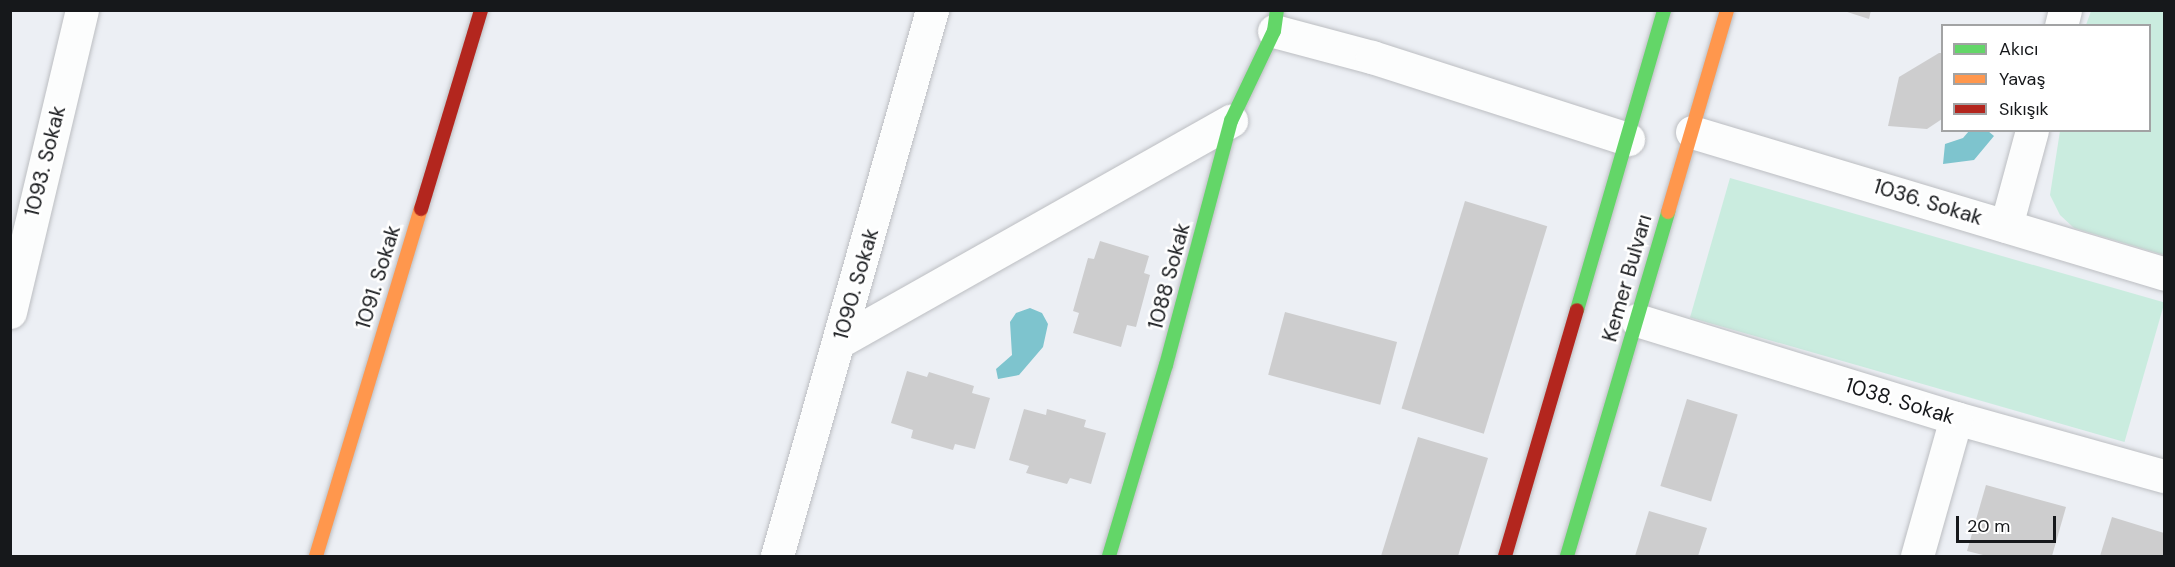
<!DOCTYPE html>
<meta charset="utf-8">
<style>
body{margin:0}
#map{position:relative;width:2175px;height:567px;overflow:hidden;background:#eceff4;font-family:"DM Sans",sans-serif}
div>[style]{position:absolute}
.green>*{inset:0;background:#caecdf;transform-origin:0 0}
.water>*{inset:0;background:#7ec4ce}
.building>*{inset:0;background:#cdcdce;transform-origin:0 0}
.roads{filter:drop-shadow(0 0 2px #bcbec2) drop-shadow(0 0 2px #bcbec2)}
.street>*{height:33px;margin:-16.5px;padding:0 16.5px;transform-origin:16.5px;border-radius:16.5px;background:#fcfdfd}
.fast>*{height:14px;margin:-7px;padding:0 7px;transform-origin:7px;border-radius:7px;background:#63d668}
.slow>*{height:14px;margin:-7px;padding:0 7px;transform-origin:7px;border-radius:7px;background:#ff974d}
.jam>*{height:14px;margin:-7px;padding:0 7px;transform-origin:7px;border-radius:7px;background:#b3261e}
span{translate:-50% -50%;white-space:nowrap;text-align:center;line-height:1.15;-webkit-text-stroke:5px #fff;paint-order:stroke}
.street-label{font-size:21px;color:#16181b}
.frame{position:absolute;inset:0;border:12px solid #16181b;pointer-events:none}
.legend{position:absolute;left:1941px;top:24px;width:210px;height:108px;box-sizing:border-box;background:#fff;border:2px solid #a2a3a4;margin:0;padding:8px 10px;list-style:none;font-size:18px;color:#16181b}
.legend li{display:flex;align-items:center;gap:12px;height:30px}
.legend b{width:30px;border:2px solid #a2a3a4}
.scale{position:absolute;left:1956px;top:516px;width:100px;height:27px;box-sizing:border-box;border:3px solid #16181b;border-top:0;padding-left:8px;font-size:18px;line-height:21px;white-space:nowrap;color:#16181b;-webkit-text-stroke:4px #fff;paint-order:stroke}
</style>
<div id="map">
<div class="green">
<div style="clip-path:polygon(2091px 11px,2164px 11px,2164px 255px,2074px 228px,2060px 215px,2050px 195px,2060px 131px,2150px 130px,2150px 26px,2086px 25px)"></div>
<div style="left:1730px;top:178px;width:452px;height:145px;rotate:16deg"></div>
</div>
<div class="water">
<div style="clip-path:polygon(1969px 131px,1988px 131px,1994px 136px,1974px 160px,1943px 164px,1945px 144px,1963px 138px)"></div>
<div style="clip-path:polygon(1030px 308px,1042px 313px,1048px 324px,1043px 347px,1019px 375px,998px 379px,996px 369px,1012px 355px,1010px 322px,1016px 313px)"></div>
</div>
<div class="building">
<div style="clip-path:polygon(1841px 10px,1871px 10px,1869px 19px)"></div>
<div style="clip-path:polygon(1939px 53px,1942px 53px,1942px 119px,1927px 129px,1888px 126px,1899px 77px)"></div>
<div style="left:1465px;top:201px;width:86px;height:217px;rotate:17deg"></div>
<div style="clip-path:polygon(1100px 241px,1149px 256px,1144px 273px,1150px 275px,1136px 327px,1127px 325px,1121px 347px,1073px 333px,1079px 313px,1073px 311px,1088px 258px,1094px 259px)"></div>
<div style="left:1285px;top:312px;width:116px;height:65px;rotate:15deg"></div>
<div style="clip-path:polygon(907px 371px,927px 377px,929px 372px,974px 386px,972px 393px,990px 398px,975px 449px,955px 444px,953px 450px,911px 438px,913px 430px,891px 423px)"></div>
<div style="left:1687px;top:399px;width:53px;height:91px;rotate:17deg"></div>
<div style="clip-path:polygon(1024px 409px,1046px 415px,1047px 409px,1086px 420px,1084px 427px,1106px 433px,1091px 484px,1070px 478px,1067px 484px,1026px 473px,1029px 466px,1009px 460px)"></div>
<div style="clip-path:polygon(1418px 437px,1488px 458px,1458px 556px,1381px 556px)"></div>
<div style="clip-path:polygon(1986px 485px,2066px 507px,2052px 556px,1987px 556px,1967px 551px)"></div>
<div style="clip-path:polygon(1649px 511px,1707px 528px,1698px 556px,1635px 556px)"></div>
<div style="clip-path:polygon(2112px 517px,2164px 533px,2164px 556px,2100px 556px)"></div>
</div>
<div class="roads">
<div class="street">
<div style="left:2061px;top:26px;width:16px;rotate:-76deg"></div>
<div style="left:1274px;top:31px;width:101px;rotate:14.9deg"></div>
<div style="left:1372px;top:57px;width:269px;rotate:17.8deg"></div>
<div style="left:1692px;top:132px;width:493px;rotate:16.7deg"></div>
<div style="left:2006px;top:226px;width:99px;rotate:-74.8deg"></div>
<div style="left:10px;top:312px;width:310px;rotate:-76.6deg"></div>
<div style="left:1637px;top:320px;width:334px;rotate:17.1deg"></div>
<div style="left:1956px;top:418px;width:216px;rotate:15.6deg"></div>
<div style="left:840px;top:341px;width:449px;rotate:-29.4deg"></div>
<div style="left:777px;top:556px;width:568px;rotate:-74.15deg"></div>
<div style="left:1917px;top:556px;width:143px;rotate:-74.2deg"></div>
</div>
<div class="fast">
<div style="left:1577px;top:310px;width:312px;rotate:-73.8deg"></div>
<div style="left:1109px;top:556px;width:199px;rotate:-73.4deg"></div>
<div style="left:1166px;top:365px;width:253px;rotate:-75.1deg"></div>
<div style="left:1231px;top:121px;width:100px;rotate:-64.5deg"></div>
<div style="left:1274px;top:31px;width:21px;rotate:-82deg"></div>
<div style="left:1567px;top:556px;width:359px;rotate:-73.6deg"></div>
</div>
<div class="slow">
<div style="left:1668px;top:212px;width:210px;rotate:-73.7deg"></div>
<div style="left:316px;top:556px;width:363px;rotate:-73.2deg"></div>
</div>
<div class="jam">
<div style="left:421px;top:209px;width:208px;rotate:-73.2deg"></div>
<div style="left:1505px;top:556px;width:256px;rotate:-73.7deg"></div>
</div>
</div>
<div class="street-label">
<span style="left:45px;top:161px;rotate:-76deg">1093. Sokak</span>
<span style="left:1928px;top:202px;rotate:17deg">1036. Sokak</span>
<span style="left:1169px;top:276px;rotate:-75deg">1088 Sokak</span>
<span style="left:378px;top:277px;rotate:-73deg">1091. Sokak</span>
<span style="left:1627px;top:278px;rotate:-74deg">Kemer Bulvarı</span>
<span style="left:856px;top:284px;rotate:-74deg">1090. Sokak</span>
<span style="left:1900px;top:401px;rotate:17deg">1038. Sokak</span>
</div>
<div class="frame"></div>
<ul class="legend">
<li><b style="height:8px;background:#63d668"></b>Akıcı</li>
<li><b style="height:8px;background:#ff974d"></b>Yavaş</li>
<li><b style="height:8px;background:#b3261e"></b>Sıkışık</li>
</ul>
<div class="scale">20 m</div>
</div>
